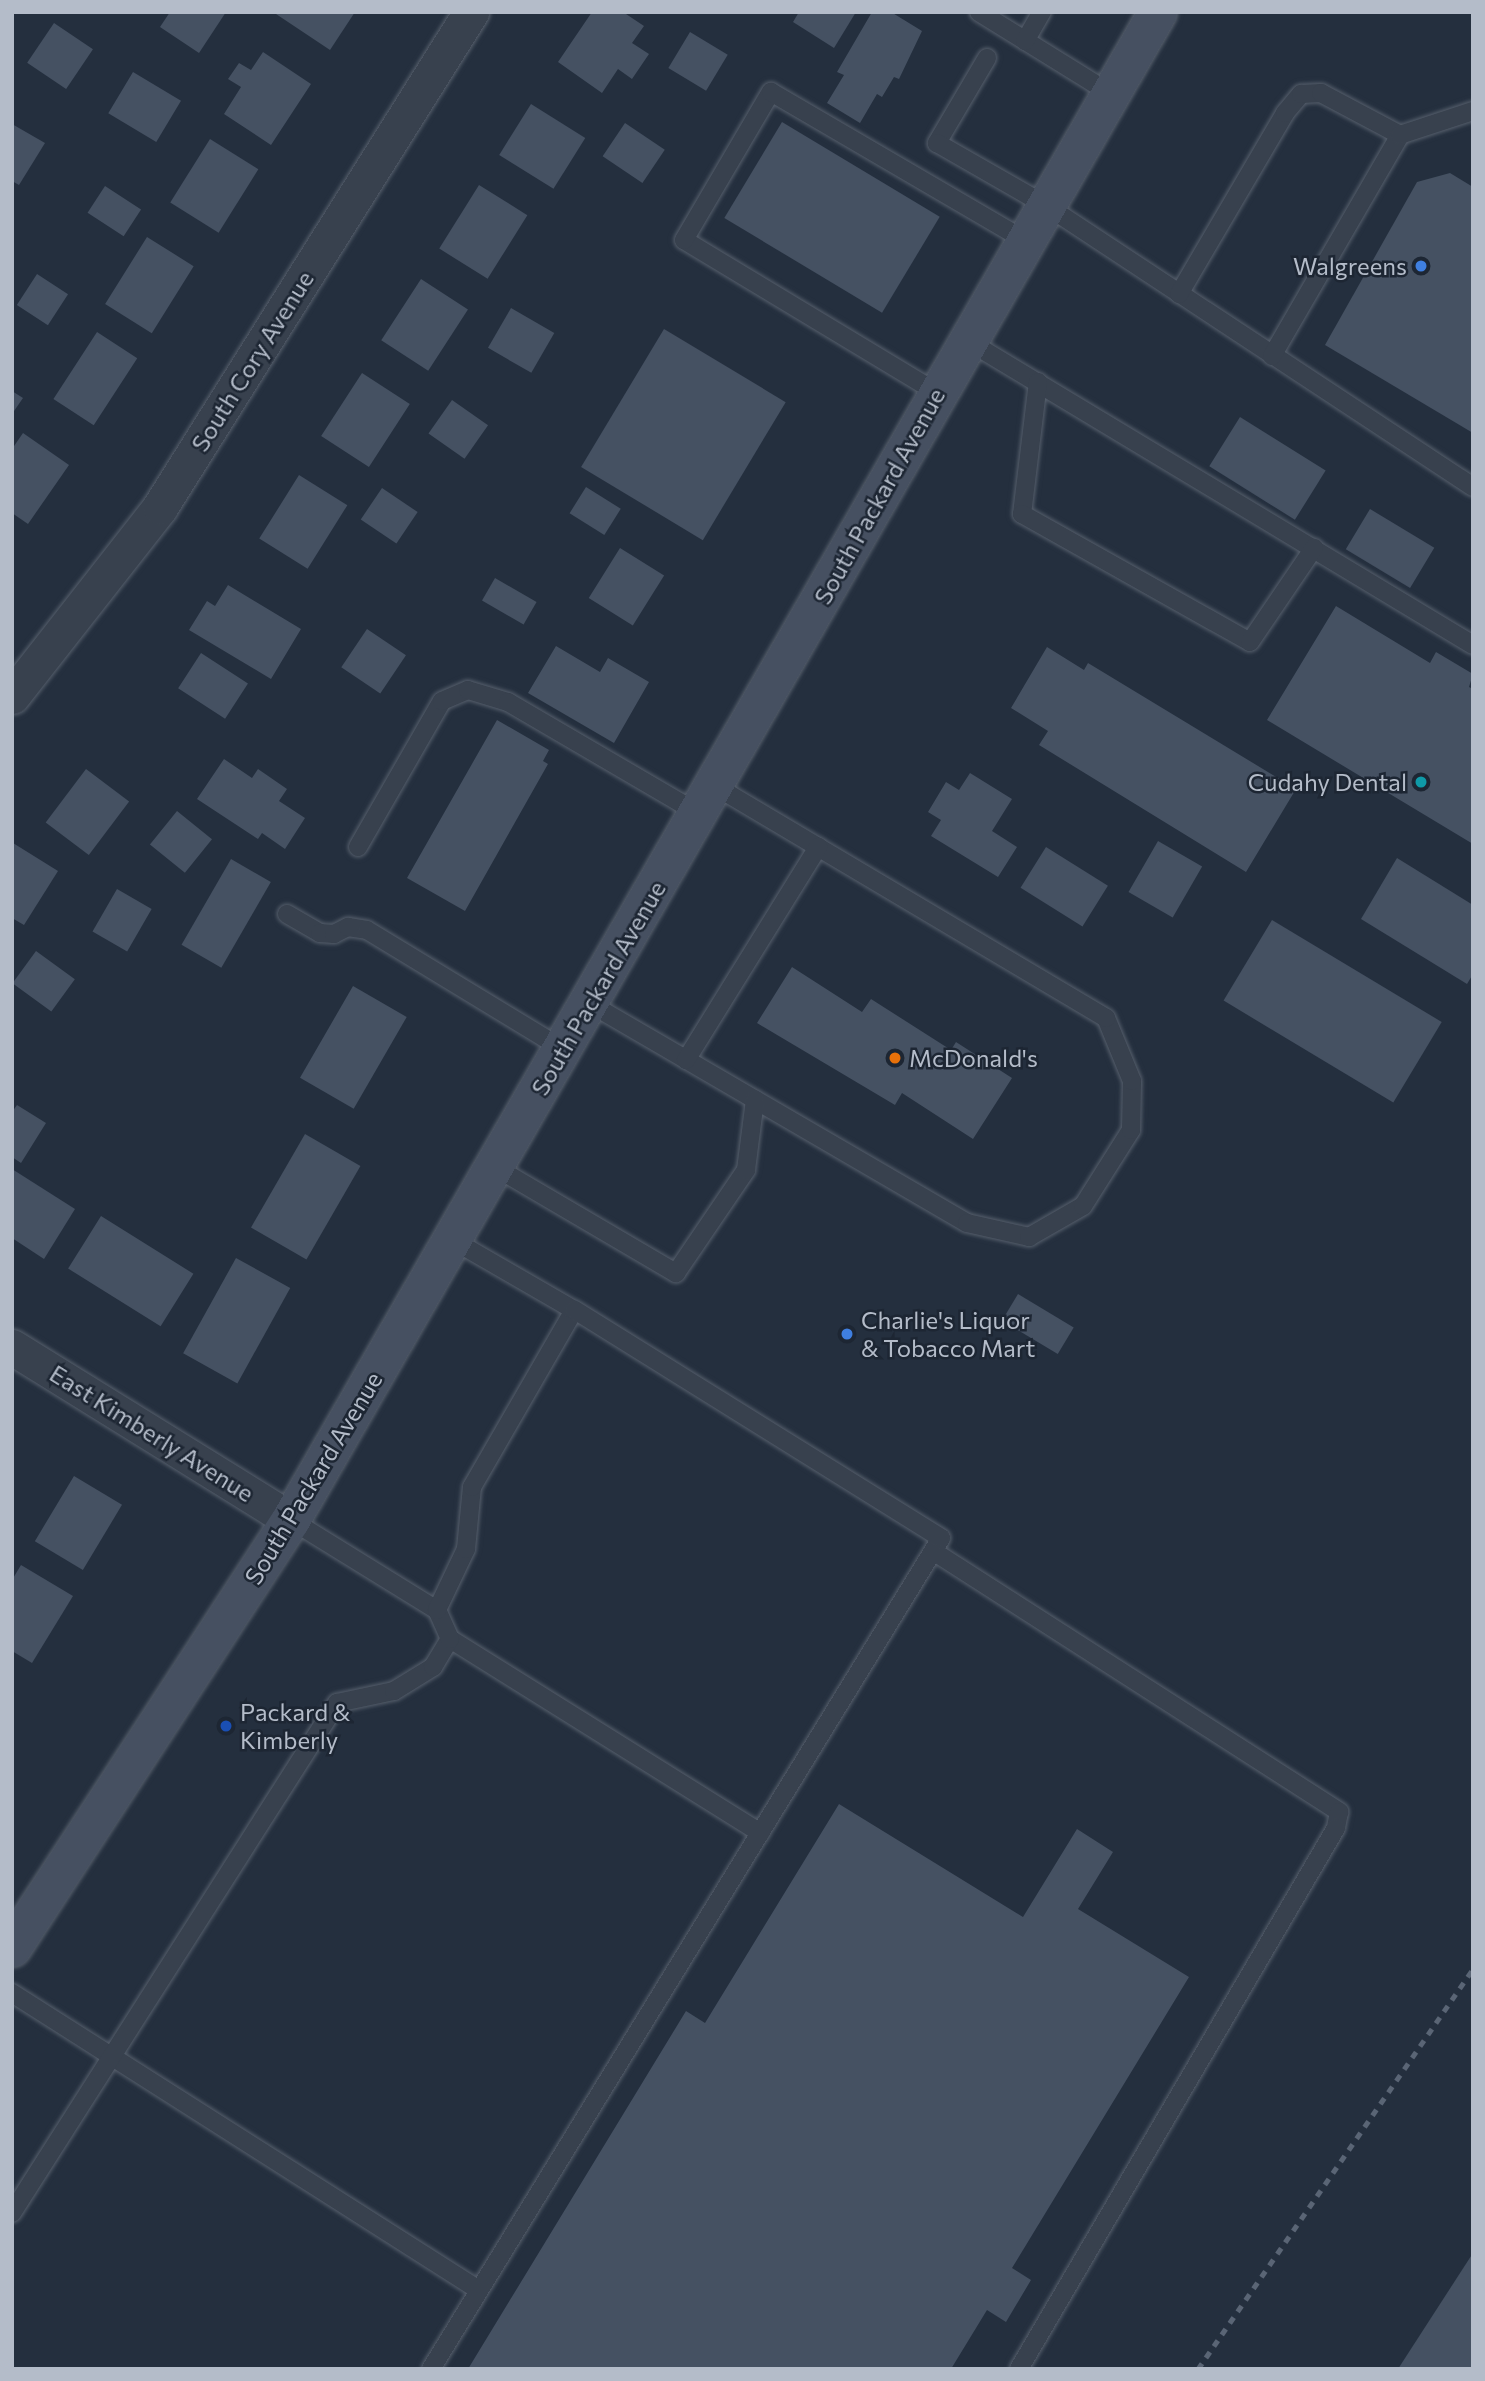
<!DOCTYPE html>
<style>
body{margin:0}
#map{position:relative;width:1485px;height:2381px;overflow:hidden;background:#242f3e;font-family:Commissioner,sans-serif}
div>[style]{position:absolute}
.building>*{inset:0;background:#455162;transform-origin:0 0}
.roads{filter:drop-shadow(0 0 2px #565f6c) drop-shadow(0 0 2px #565f6c)}
.lane>*{height:18px;margin:-9px;padding:0 9px;transform-origin:9px;border-radius:9px;background:#38414e}
.street>*{height:35px;margin:-17.5px;padding:0 17.5px;transform-origin:17.5px;border-radius:17.5px;background:#38414e}
.secondary>*{height:38px;margin:-19px;padding:0 19px;transform-origin:19px;border-radius:19px;background:#465061}
.rail>*{height:5px;margin-top:-2.5px;transform-origin:0;background:repeating-linear-gradient(90deg,#5a6575 0 7px,transparent 0 14px)}
.dots>*{width:19px;height:19px;translate:-50% -50%;box-sizing:border-box;border:4px solid #1d2633;border-radius:50%}
span{translate:-50% -50%;white-space:nowrap;text-align:center;line-height:1.15;-webkit-text-stroke:5px #1d2633;paint-order:stroke}
.poi-label{font-size:24px;color:#b4bcc9}
.right{translate:-100% -50%;text-align:right}
.left{translate:0 -50%;text-align:left}
.street-label{font-size:24px;color:#b4bcc9}
.frame{position:absolute;inset:0;border:14px solid #b4bcc9;pointer-events:none}
</style>
<div id="map">
<div class="building">
<div style="clip-path:polygon(170px 12px,226px 12px,199px 53px,160px 27px)"></div>
<div style="clip-path:polygon(273px 12px,355px 12px,330px 50px)"></div>
<div style="clip-path:polygon(592px 12px,623px 12px,644px 26px,632px 43px,649px 54px,632px 79px,618px 69px,602px 93px,558px 62px)"></div>
<div style="clip-path:polygon(799px 12px,856px 12px,834px 48px,793px 22px)"></div>
<div style="clip-path:polygon(872px 12px,891px 12px,922px 31px,899px 79px,894px 77px,882px 97px,877px 94px,860px 123px,827px 103px,844px 75px,837px 72px)"></div>
<div style="left:54px;top:23px;width:47px;height:48px;rotate:34deg"></div>
<div style="left:690px;top:32px;width:44px;height:42px;rotate:31deg"></div>
<div style="clip-path:polygon(263px 52px,311px 84px,271px 145px,224px 114px,241px 87px,228px 79px,239px 63px,251px 70px)"></div>
<div style="left:133px;top:72px;width:56px;height:48px;rotate:31deg"></div>
<div style="left:531px;top:104px;width:64px;height:60px;rotate:32deg"></div>
<div style="left:782px;top:122px;width:184px;height:112px;rotate:31deg"></div>
<div style="left:625px;top:123px;width:48px;height:40px;rotate:34deg"></div>
<div style="clip-path:polygon(12px 124px,45px 143px,19px 185px,12px 181px)"></div>
<div style="left:210px;top:139px;width:57px;height:75px;rotate:32deg"></div>
<div style="clip-path:polygon(1450px 173px,1473px 187px,1473px 433px,1325px 345px,1417px 182px)"></div>
<div style="left:479px;top:185px;width:57px;height:75px;rotate:32deg"></div>
<div style="left:105px;top:186px;width:43px;height:32px;rotate:33deg"></div>
<div style="left:147px;top:237px;width:55px;height:79px;rotate:32deg"></div>
<div style="left:37px;top:274px;width:37px;height:37px;rotate:33deg"></div>
<div style="left:421px;top:279px;width:56px;height:73px;rotate:33deg"></div>
<div style="left:511px;top:308px;width:50px;height:46px;rotate:30deg"></div>
<div style="left:664px;top:329px;width:142px;height:161px;rotate:31deg"></div>
<div style="left:97px;top:332px;width:48px;height:80px;rotate:33deg"></div>
<div style="left:362px;top:373px;width:57px;height:75px;rotate:33deg"></div>
<div style="clip-path:polygon(12px 391px,23px 398px,12px 414px)"></div>
<div style="left:452px;top:400px;width:44px;height:41px;rotate:35deg"></div>
<div style="left:1240px;top:417px;width:101px;height:58px;rotate:32deg"></div>
<div style="clip-path:polygon(23px 433px,69px 465px,28px 524px,12px 513px,12px 449px)"></div>
<div style="left:299px;top:475px;width:57px;height:75px;rotate:32deg"></div>
<div style="left:586px;top:487px;width:41px;height:31px;rotate:32deg"></div>
<div style="left:382px;top:488px;width:43px;height:38px;rotate:34deg"></div>
<div style="left:1370px;top:509px;width:75px;height:47px;rotate:31deg"></div>
<div style="left:620px;top:548px;width:52px;height:59px;rotate:32deg"></div>
<div style="left:495px;top:578px;width:48px;height:26px;rotate:30deg"></div>
<div style="clip-path:polygon(228px 585px,301px 629px,271px 679px,189px 630px,207px 601px,215px 606px)"></div>
<div style="clip-path:polygon(1336px 606px,1430px 663px,1436px 652px,1473px 674px,1469px 687px,1473px 689px,1473px 844px,1267px 720px)"></div>
<div style="left:367px;top:629px;width:47px;height:46px;rotate:34deg"></div>
<div style="clip-path:polygon(556px 646px,600px 672px,608px 658px,649px 682px,614px 743px,528px 693px)"></div>
<div style="clip-path:polygon(1047px 647px,1084px 670px,1088px 663px,1296px 789px,1246px 872px,1039px 745px,1048px 731px,1011px 708px)"></div>
<div style="left:201px;top:653px;width:56px;height:42px;rotate:33deg"></div>
<div style="clip-path:polygon(497px 720px,549px 750px,543px 761px,548px 764px,465px 911px,407px 878px)"></div>
<div style="clip-path:polygon(224px 759px,252px 778px,258px 769px,287px 789px,279px 801px,305px 818px,285px 849px,262px 833px,258px 839px,197px 799px)"></div>
<div style="left:86px;top:769px;width:54px;height:67px;rotate:37deg"></div>
<div style="clip-path:polygon(970px 773px,1012px 799px,992px 831px,1017px 847px,998px 877px,931px 836px,941px 820px,928px 812px,946px 782px,959px 790px)"></div>
<div style="left:177px;top:811px;width:45px;height:43px;rotate:39deg"></div>
<div style="left:1158px;top:841px;width:51px;height:59px;rotate:30deg"></div>
<div style="clip-path:polygon(13px 843px,58px 871px,24px 925px,12px 918px)"></div>
<div style="left:1046px;top:847px;width:73px;height:48px;rotate:32deg"></div>
<div style="clip-path:polygon(1397px 858px,1473px 905px,1473px 974px,1467px 984px,1361px 919px)"></div>
<div style="left:231px;top:859px;width:46px;height:99px;rotate:30deg"></div>
<div style="left:117px;top:889px;width:40px;height:49px;rotate:30deg"></div>
<div style="left:1272px;top:920px;width:198px;height:94px;rotate:31deg"></div>
<div style="left:36px;top:951px;width:48px;height:40px;rotate:36deg"></div>
<div style="clip-path:polygon(792px 967px,862px 1012px,871px 999px,951px 1050px,956px 1042px,1012px 1078px,973px 1139px,902px 1093px,895px 1105px,757px 1023px)"></div>
<div style="left:353px;top:986px;width:62px;height:106px;rotate:30deg"></div>
<div style="clip-path:polygon(17px 1105px,46px 1123px,21px 1163px,12px 1157px,12px 1112px)"></div>
<div style="left:305px;top:1134px;width:64px;height:108px;rotate:30deg"></div>
<div style="clip-path:polygon(12px 1169px,75px 1209px,44px 1259px,12px 1238px)"></div>
<div style="left:101px;top:1216px;width:109px;height:62px;rotate:32deg"></div>
<div style="left:236px;top:1258px;width:62px;height:109px;rotate:29deg"></div>
<div style="left:1018px;top:1294px;width:65px;height:31px;rotate:31deg"></div>
<div style="left:74px;top:1476px;width:56px;height:76px;rotate:31deg"></div>
<div style="clip-path:polygon(21px 1565px,73px 1596px,32px 1663px,12px 1651px,12px 1580px)"></div>
<div style="clip-path:polygon(839px 1804px,1023px 1917px,1077px 1829px,1113px 1852px,1078px 1909px,1189px 1977px,1012px 2268px,1031px 2280px,1006px 2322px,987px 2310px,951px 2369px,468px 2369px,686px 2011px,705px 2023px)"></div>
<div style="clip-path:polygon(1473px 2253px,1473px 2369px,1398px 2369px)"></div>
</div>
<div class="roads">
<div class="lane">
<div style="left:979px;top:12px;width:155px;rotate:31.8deg"></div>
<div style="left:1025px;top:41px;width:34px;rotate:-60deg"></div>
<div style="left:987px;top:58px;width:99px;rotate:120.5deg"></div>
<div style="left:937px;top:143px;width:127px;rotate:29.8deg"></div>
<div style="left:1047px;top:206px;width:510px;rotate:33.41deg"></div>
<div style="left:1179px;top:294px;width:210px;rotate:-59.6deg"></div>
<div style="left:1285px;top:113px;width:25px;rotate:-50deg"></div>
<div style="left:1301px;top:94px;width:20px;rotate:-3deg"></div>
<div style="left:1321px;top:93px;width:89px;rotate:28deg"></div>
<div style="left:968px;top:341px;width:589px;rotate:31.05deg"></div>
<div style="left:1272px;top:356px;width:255px;rotate:-59.9deg"></div>
<div style="left:1400px;top:135px;width:77px;rotate:-18.2deg"></div>
<div style="left:1038px;top:382px;width:133px;rotate:96.9deg"></div>
<div style="left:1022px;top:514px;width:261px;rotate:29.3deg"></div>
<div style="left:1250px;top:642px;width:114px;rotate:-55.8deg"></div>
<div style="left:936px;top:392px;width:294px;rotate:-148.9deg"></div>
<div style="left:684px;top:240px;width:172px;rotate:-59.6deg"></div>
<div style="left:771px;top:92px;width:295px;rotate:30.3deg"></div>
<div style="left:358px;top:847px;width:168px;rotate:-60.1deg"></div>
<div style="left:442px;top:701px;width:28px;rotate:-23deg"></div>
<div style="left:468px;top:690px;width:42px;rotate:16.7deg"></div>
<div style="left:508px;top:702px;width:220px;rotate:30.3deg"></div>
<div style="left:287px;top:914px;width:38px;rotate:30deg"></div>
<div style="left:320px;top:933px;width:14px;rotate:4deg"></div>
<div style="left:334px;top:934px;width:16px;rotate:-27deg"></div>
<div style="left:348px;top:927px;width:19px;rotate:9deg"></div>
<div style="left:367px;top:930px;width:229px;rotate:31.3deg"></div>
<div style="left:589px;top:1003px;width:437px;rotate:30.2deg"></div>
<div style="left:967px;top:1223px;width:64px;rotate:12.7deg"></div>
<div style="left:1029px;top:1237px;width:62px;rotate:-29.9deg"></div>
<div style="left:1083px;top:1206px;width:90px;rotate:-57.7deg"></div>
<div style="left:1131px;top:1130px;width:49px;rotate:-88.8deg"></div>
<div style="left:1132px;top:1081px;width:68px;rotate:-112.4deg"></div>
<div style="left:1106px;top:1018px;width:456px;rotate:-149.3deg"></div>
<div style="left:686px;top:1060px;width:251px;rotate:-58.2deg"></div>
<div style="left:495px;top:1167px;width:210px;rotate:30.4deg"></div>
<div style="left:676px;top:1273px;width:125px;rotate:-55.8deg"></div>
<div style="left:746px;top:1170px;width:71px;rotate:-82.7deg"></div>
<div style="left:291px;top:1520px;width:172px;rotate:31.7deg"></div>
<div style="left:933px;top:1551px;width:483px;rotate:32.7deg"></div>
<div style="left:1339px;top:1812px;width:16px;rotate:101deg"></div>
<div style="left:1336px;top:1828px;width:627px;rotate:120.37deg"></div>
<div style="left:450px;top:1639px;width:366px;rotate:32deg"></div>
<div style="left:12px;top:1993px;width:553px;rotate:32.46deg"></div>
<div style="left:12px;top:2213px;width:605px;rotate:-57.49deg"></div>
<div style="left:337px;top:1703px;width:58px;rotate:-11.9deg"></div>
<div style="left:394px;top:1691px;width:46px;rotate:-31.6deg"></div>
<div style="left:433px;top:1667px;width:33px;rotate:-59deg"></div>
<div style="left:450px;top:1639px;width:32px;rotate:-114deg"></div>
<div style="left:437px;top:1610px;width:68px;rotate:-64.6deg"></div>
<div style="left:466px;top:1549px;width:62px;rotate:-84.5deg"></div>
<div style="left:472px;top:1487px;width:204px;rotate:-60deg"></div>
<div style="left:574px;top:1310px;width:140px;rotate:-150deg"></div>
<div style="left:431px;top:2369px;width:975px;rotate:-58.46deg"></div>
<div style="left:941px;top:1538px;width:432px;rotate:-148.1deg"></div>
</div>
<div class="street">
<div style="left:12px;top:696px;width:240px;rotate:-51.9deg"></div>
<div style="left:160px;top:507px;width:585px;rotate:-57.86deg"></div>
<div style="left:12px;top:1347px;width:328px;rotate:31.8deg"></div>
</div>
<div class="secondary">
<div style="left:12px;top:1948px;width:511px;rotate:-56.9deg"></div>
<div style="left:291px;top:1520px;width:1739px;rotate:-60.1deg"></div>
</div>
</div>
<div class="rail">
<div style="left:1198px;top:2369px;width:485px;rotate:-55.5deg"></div>
</div>
<div class="dots">
<div style="left:1421px;top:266px;background:#3f7fe0"></div>
<div style="left:1421px;top:782px;background:#0f9aa8"></div>
<div style="left:895px;top:1058px;background:#e8710a"></div>
<div style="left:847px;top:1334px;background:#3f7fe0"></div>
<div style="left:226px;top:1726px;background:#1a4fb4"></div>
</div>
<div class="poi-label">
<span class="right" style="left:1407px;top:266px">Walgreens</span>
<span class="right" style="left:1407px;top:782px">Cudahy Dental</span>
<span class="left" style="left:909px;top:1058px">McDonald's</span>
<span class="left" style="left:861px;top:1334px">Charlie's Liquor<br>&amp; Tobacco Mart</span>
<span class="left" style="left:240px;top:1726px">Packard &amp;<br>Kimberly</span>
</div>
<div class="street-label">
<span style="left:252px;top:361px;rotate:-58deg">South Cory Avenue</span>
<span style="left:879px;top:496px;rotate:-61deg">South Packard Avenue</span>
<span style="left:598px;top:988px;rotate:-60deg">South Packard Avenue</span>
<span style="left:152px;top:1433px;rotate:32deg">East Kimberly Avenue</span>
<span style="left:313px;top:1478px;rotate:-59deg">South Packard Avenue</span>
</div>
<div class="frame"></div>
</div>
